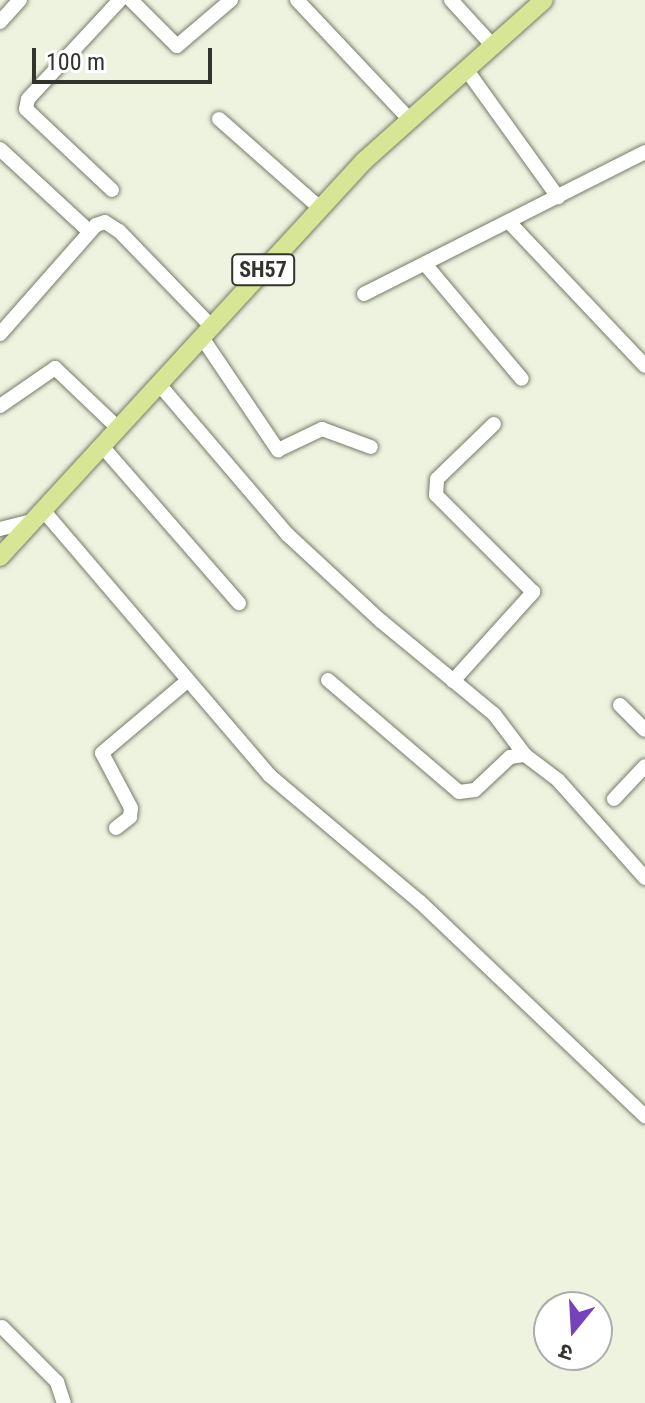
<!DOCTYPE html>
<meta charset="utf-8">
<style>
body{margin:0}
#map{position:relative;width:645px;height:1403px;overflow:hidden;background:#edf3df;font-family:"Roboto Condensed","Noto Sans Devanagari",sans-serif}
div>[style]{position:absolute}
.roads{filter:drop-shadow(0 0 2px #767b69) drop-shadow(0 0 2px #767b69)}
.minor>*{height:14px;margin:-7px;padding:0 7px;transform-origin:7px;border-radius:7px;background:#fff}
.major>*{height:18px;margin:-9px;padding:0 9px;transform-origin:9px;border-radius:9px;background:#d6e694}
span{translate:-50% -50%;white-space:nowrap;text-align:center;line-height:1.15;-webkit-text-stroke:8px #fff;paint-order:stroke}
.shield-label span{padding:2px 6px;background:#fff;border:2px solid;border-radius:6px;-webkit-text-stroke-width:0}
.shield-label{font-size:22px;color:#31332c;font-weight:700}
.north{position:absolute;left:533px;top:1291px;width:80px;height:80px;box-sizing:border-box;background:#fff;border:2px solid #adadab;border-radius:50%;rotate:198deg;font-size:22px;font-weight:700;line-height:32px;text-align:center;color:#31332c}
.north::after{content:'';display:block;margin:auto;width:28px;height:36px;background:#7642b9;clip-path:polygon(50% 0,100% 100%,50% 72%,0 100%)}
.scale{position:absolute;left:32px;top:48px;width:180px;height:36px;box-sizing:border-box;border:4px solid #31332c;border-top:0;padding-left:10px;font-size:24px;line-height:28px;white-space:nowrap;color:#31332c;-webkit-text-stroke:6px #fff;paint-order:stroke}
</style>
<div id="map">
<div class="roads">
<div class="minor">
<div style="left:131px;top:0;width:65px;rotate:45deg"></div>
<div style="left:177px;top:46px;width:71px;rotate:-40.4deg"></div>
<div style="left:297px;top:0;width:165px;rotate:46.7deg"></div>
<div style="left:451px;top:0;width:62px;rotate:47.6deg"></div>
<div style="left:0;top:22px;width:30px;rotate:-48deg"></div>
<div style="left:466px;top:69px;width:158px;rotate:54.3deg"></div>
<div style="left:219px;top:119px;width:135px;rotate:41.4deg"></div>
<div style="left:0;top:149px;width:122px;rotate:42.7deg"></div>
<div style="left:112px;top:190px;width:118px;rotate:-136.7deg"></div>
<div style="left:26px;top:109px;width:10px;rotate:-79deg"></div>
<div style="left:28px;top:99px;width:135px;rotate:-47.1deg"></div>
<div style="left:509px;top:222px;width:198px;rotate:46.6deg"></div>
<div style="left:425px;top:264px;width:150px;rotate:49.9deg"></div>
<div style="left:364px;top:294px;width:315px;rotate:-26.8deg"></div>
<div style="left:0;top:334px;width:145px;rotate:-48.6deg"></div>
<div style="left:96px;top:225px;width:9px;rotate:-18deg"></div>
<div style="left:105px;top:222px;width:17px;rotate:33deg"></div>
<div style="left:119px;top:231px;width:132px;rotate:45.9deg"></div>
<div style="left:201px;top:336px;width:138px;rotate:56deg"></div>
<div style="left:278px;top:450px;width:49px;rotate:-25.5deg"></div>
<div style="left:322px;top:429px;width:52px;rotate:20.2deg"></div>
<div style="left:158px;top:383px;width:200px;rotate:49.5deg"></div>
<div style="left:288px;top:535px;width:127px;rotate:42.8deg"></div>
<div style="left:381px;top:621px;width:146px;rotate:39.5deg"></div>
<div style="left:494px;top:714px;width:51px;rotate:52.9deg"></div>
<div style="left:0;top:406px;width:67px;rotate:-34.6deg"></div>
<div style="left:55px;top:368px;width:86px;rotate:43.6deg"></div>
<div style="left:101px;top:445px;width:210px;rotate:48.9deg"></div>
<div style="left:43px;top:510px;width:348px;rotate:49.5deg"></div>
<div style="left:269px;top:775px;width:197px;rotate:40.1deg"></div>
<div style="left:420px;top:902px;width:311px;rotate:43.6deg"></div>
<div style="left:0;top:529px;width:33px;rotate:-14deg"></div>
<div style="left:328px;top:680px;width:172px;rotate:40.5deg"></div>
<div style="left:459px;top:792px;width:16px;rotate:-7deg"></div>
<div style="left:475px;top:790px;width:48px;rotate:-43.3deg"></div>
<div style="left:510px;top:757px;width:15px;rotate:-8deg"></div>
<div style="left:525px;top:755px;width:41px;rotate:37.1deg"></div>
<div style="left:558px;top:780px;width:131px;rotate:48.4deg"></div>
<div style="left:453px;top:681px;width:120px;rotate:-48deg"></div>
<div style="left:533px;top:592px;width:137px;rotate:-135deg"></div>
<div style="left:436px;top:495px;width:16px;rotate:-86deg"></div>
<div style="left:437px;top:479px;width:79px;rotate:-44deg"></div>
<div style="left:620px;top:705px;width:35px;rotate:45deg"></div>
<div style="left:614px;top:799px;width:45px;rotate:-46.8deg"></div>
<div style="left:116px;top:828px;width:18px;rotate:-38deg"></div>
<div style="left:130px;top:817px;width:9px;rotate:-84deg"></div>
<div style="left:131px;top:808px;width:62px;rotate:-117.8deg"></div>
<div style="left:102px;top:753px;width:110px;rotate:-40.2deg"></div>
<div style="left:2px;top:1327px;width:78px;rotate:45deg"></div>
<div style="left:57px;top:1382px;width:22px;rotate:72deg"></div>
</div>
<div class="major">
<div style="left:0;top:557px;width:538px;rotate:-47.41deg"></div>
<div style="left:364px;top:161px;width:241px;rotate:-41.8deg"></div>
</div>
</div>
<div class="shield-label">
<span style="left:263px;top:270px">SH57</span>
</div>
<div class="north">उ</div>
<div class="scale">100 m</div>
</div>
